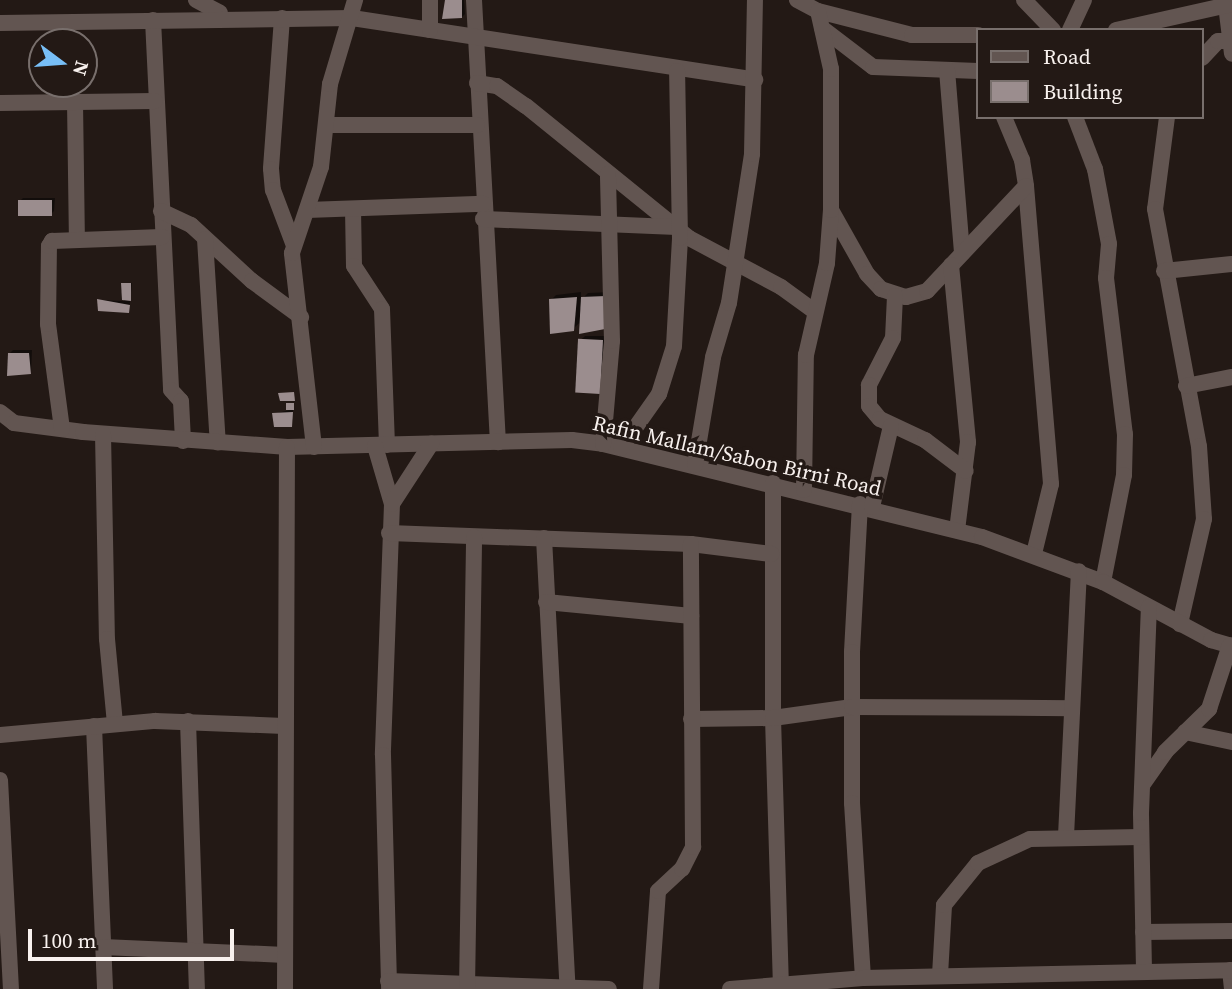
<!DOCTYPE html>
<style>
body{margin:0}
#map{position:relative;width:1232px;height:989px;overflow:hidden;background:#231915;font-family:"Source Serif 4",serif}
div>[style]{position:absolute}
.shadow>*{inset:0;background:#0007}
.building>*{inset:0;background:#9b8d8e;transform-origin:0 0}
.minor>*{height:16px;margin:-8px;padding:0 8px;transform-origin:8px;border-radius:8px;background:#625551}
span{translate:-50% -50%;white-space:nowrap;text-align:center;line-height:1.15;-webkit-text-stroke:7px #231915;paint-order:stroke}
.street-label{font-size:21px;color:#f8f1ee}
.legend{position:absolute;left:976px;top:28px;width:228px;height:91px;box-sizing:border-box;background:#231915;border:2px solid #786f6c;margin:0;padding:9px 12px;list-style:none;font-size:21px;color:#f8f1ee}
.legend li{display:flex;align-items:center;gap:14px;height:35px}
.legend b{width:35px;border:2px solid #786f6c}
.north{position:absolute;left:28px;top:28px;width:70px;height:70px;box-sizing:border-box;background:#231915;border:2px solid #786f6c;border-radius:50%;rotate:106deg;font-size:19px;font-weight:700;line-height:28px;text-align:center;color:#f8f1ee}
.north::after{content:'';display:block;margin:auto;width:24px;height:32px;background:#78bff7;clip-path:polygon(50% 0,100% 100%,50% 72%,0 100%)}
.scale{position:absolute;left:28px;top:929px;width:206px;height:32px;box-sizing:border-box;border:4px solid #f8f1ee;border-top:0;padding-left:9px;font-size:21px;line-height:24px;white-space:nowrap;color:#f8f1ee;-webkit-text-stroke:5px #231915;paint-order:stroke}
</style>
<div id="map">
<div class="shadow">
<div style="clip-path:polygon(447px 0,464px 0,465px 14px,462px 17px)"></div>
<div style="clip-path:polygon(23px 198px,55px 198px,54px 211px,51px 214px,20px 201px)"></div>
<div style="clip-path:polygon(123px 283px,132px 283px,129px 311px,99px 300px,124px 301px)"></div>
<div style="clip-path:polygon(581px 292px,581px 300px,588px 293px,611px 292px,573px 329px,551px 300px,556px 295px)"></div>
<div style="clip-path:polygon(585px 336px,607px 336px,599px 392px,580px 341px)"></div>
<div style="clip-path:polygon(13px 350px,32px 350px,31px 373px,10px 353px)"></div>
<div style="clip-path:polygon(289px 403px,294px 403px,291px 425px,274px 414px,289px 410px)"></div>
</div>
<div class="building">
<div style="clip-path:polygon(445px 0,462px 0,462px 18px,442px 19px)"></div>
<div style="left:52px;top:200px;width:16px;height:34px;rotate:90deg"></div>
<div style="clip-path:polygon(121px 283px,131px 283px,131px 301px,122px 300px)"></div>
<div style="clip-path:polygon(606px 296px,605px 329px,579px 334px,581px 297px)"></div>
<div style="clip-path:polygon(577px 297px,574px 331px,550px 334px,549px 299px)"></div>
<div style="clip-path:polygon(97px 299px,130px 305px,129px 313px,98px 311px)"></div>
<div style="left:603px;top:340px;width:54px;height:25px;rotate:93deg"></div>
<div style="clip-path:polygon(8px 353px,29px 353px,31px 374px,7px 376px)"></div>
<div style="clip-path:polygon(294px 392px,295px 401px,280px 401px,278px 393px)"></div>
<div style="left:286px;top:403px;width:8px;height:7px"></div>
<div style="clip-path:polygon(293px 412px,292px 427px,274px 427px,272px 413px)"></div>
</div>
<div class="minor">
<div style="left:196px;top:0;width:27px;rotate:28deg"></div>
<div style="left:474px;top:0;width:443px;rotate:86.9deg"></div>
<div style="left:797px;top:0;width:24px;rotate:28deg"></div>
<div style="left:818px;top:11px;width:97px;rotate:14.3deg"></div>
<div style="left:912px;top:35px;width:66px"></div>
<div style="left:1024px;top:0;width:42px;rotate:46deg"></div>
<div style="left:1226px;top:5px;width:49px;rotate:83deg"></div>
<div style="left:282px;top:18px;width:151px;rotate:94.2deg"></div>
<div style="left:271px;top:169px;width:21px;rotate:85deg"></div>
<div style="left:273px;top:190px;width:57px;rotate:69.3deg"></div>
<div style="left:153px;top:20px;width:370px;rotate:87.2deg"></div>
<div style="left:171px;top:390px;width:15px;rotate:48deg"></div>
<div style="left:181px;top:401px;width:40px;rotate:87.1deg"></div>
<div style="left:0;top:23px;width:352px;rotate:-0.8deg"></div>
<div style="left:352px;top:18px;width:408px;rotate:8.7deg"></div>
<div style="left:822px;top:28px;width:64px;rotate:37.4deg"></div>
<div style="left:873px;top:67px;width:105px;rotate:2.2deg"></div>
<div style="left:430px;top:30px;width:30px;rotate:-90deg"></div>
<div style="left:1070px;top:30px;width:33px;rotate:-65deg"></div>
<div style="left:1116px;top:30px;width:119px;rotate:-12.6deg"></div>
<div style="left:1202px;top:58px;width:23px;rotate:-47deg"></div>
<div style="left:1218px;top:41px;width:12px"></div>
<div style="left:947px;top:70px;width:184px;rotate:85.3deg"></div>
<div style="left:477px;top:83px;width:20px;rotate:9deg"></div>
<div style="left:497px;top:86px;width:35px;rotate:35deg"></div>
<div style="left:526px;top:106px;width:210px;rotate:39deg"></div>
<div style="left:689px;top:238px;width:104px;rotate:28deg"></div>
<div style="left:781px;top:287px;width:41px;rotate:36deg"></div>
<div style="left:75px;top:102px;width:138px;rotate:89.2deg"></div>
<div style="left:0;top:103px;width:155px;rotate:-0.7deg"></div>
<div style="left:1004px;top:117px;width:47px;rotate:67.3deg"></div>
<div style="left:1022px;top:160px;width:26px;rotate:81deg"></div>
<div style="left:1026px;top:186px;width:299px;rotate:85.2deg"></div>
<div style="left:1051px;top:484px;width:72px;rotate:103.7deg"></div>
<div style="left:1075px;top:117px;width:56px;rotate:69deg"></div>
<div style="left:1095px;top:169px;width:76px;rotate:79.4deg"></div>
<div style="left:1109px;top:244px;width:34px;rotate:95deg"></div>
<div style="left:1106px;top:278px;width:157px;rotate:83.1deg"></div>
<div style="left:1125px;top:434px;width:41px;rotate:91.4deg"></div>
<div style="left:1124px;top:475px;width:109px;rotate:101.1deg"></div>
<div style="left:1167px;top:117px;width:93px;rotate:97.4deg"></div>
<div style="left:1155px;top:209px;width:241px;rotate:79.5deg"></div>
<div style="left:1199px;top:446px;width:73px;rotate:86.1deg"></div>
<div style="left:1204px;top:519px;width:108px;rotate:102.9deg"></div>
<div style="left:327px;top:125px;width:150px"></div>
<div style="left:353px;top:209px;width:57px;rotate:89deg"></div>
<div style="left:354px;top:266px;width:51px;rotate:56.9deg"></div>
<div style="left:382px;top:309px;width:136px;rotate:87.9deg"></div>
<div style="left:307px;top:210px;width:176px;rotate:-2deg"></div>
<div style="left:831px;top:210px;width:73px;rotate:60.6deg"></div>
<div style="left:867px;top:274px;width:21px;rotate:47deg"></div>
<div style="left:881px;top:289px;width:26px;rotate:18deg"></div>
<div style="left:906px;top:297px;width:22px;rotate:-16deg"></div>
<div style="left:927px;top:291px;width:144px;rotate:-46.7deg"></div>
<div style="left:161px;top:211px;width:33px;rotate:25deg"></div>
<div style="left:191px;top:225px;width:83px;rotate:42.6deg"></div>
<div style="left:252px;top:281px;width:61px;rotate:36.3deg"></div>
<div style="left:483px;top:219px;width:194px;rotate:2.4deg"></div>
<div style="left:205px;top:239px;width:204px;rotate:86.4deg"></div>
<div style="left:951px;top:265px;width:178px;rotate:84.5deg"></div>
<div style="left:968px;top:442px;width:89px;rotate:97.1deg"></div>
<div style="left:1164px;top:271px;width:68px;rotate:-5.9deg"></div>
<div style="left:895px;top:296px;width:42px;rotate:92.7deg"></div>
<div style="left:893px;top:338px;width:53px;rotate:117.1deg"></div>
<div style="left:869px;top:385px;width:21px;rotate:90deg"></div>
<div style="left:869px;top:406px;width:17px;rotate:50deg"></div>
<div style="left:880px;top:419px;width:50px;rotate:25deg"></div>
<div style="left:925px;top:440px;width:51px;rotate:37.1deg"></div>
<div style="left:1186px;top:386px;width:47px;rotate:-11.1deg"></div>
<div style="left:0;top:412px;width:18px;rotate:38deg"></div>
<div style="left:14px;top:423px;width:70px;rotate:7.4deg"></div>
<div style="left:83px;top:432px;width:205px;rotate:4.2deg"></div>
<div style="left:287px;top:447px;width:285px;rotate:-1.4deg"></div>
<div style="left:572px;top:440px;width:31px;rotate:7deg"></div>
<div style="left:603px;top:444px;width:390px;rotate:13.8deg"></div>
<div style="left:982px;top:537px;width:129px;rotate:20.4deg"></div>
<div style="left:1103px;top:582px;width:123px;rotate:28.2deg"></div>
<div style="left:1211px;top:640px;width:22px;rotate:16deg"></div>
<div style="left:62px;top:429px;width:106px;rotate:-97.6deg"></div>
<div style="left:48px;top:324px;width:78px;rotate:-89.3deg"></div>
<div style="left:49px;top:246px;width:6px;rotate:-59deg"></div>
<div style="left:52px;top:241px;width:110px;rotate:-2.1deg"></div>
<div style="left:103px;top:434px;width:205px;rotate:88.9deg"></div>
<div style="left:107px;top:639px;width:85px;rotate:84.6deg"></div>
<div style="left:603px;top:444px;width:103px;rotate:-85deg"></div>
<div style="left:612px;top:341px;width:167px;rotate:-91.4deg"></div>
<div style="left:375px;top:446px;width:60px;rotate:73.7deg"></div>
<div style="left:392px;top:504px;width:251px;rotate:92.1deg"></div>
<div style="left:383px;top:755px;width:234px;rotate:88.5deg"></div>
<div style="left:314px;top:447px;width:195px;rotate:-96.5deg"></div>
<div style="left:292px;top:253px;width:91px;rotate:-71.4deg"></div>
<div style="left:321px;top:167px;width:83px;rotate:-83.8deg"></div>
<div style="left:330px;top:84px;width:88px;rotate:-73.4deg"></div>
<div style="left:621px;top:448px;width:66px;rotate:-54.9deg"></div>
<div style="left:659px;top:394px;width:50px;rotate:-72.6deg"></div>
<div style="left:674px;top:346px;width:108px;rotate:-86.8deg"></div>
<div style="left:680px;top:238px;width:167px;rotate:-91deg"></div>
<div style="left:695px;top:465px;width:109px;rotate:-80.5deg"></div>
<div style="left:713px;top:357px;width:56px;rotate:-73.5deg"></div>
<div style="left:729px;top:303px;width:151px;rotate:-81.2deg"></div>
<div style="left:752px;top:154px;width:154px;rotate:-88.9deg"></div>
<div style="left:773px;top:483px;width:235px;rotate:90deg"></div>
<div style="left:773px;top:718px;width:267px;rotate:88.3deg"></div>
<div style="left:804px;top:490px;width:135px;rotate:-89.2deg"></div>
<div style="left:806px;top:355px;width:94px;rotate:-77.1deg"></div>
<div style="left:827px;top:263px;width:53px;rotate:-85.7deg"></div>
<div style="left:831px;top:210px;width:141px;rotate:-90deg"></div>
<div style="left:831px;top:69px;width:59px;rotate:-102.6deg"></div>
<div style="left:392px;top:504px;width:72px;rotate:-57deg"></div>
<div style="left:860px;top:504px;width:148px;rotate:93.1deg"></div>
<div style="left:852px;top:652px;width:151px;rotate:90deg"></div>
<div style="left:852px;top:803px;width:175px;rotate:86.4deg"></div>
<div style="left:872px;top:507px;width:83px;rotate:-76.8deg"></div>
<div style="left:389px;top:533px;width:302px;rotate:2.1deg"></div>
<div style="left:691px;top:544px;width:81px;rotate:7.1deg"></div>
<div style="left:544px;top:538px;width:452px;rotate:87deg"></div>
<div style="left:546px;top:602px;width:146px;rotate:5.5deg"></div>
<div style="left:691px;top:719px;width:82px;rotate:-0.7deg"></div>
<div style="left:773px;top:718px;width:80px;rotate:-7.9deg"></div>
<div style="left:852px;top:707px;width:219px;rotate:0.3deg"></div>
<div style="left:188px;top:721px;width:268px;rotate:88.1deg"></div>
<div style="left:94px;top:726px;width:263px;rotate:87.6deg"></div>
<div style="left:1185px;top:732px;width:48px;rotate:12deg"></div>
<div style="left:0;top:735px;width:156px;rotate:-5.2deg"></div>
<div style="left:155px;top:721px;width:129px;rotate:2.2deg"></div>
<div style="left:0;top:780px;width:209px;rotate:87deg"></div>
<div style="left:1143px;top:784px;width:39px;rotate:-55deg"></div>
<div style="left:1165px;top:752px;width:62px;rotate:-44.3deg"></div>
<div style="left:1209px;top:709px;width:67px;rotate:-71.8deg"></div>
<div style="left:1066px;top:836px;width:265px;rotate:-87.2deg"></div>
<div style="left:1143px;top:932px;width:89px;rotate:-0.6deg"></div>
<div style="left:103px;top:947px;width:182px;rotate:2.5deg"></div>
<div style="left:1144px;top:970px;width:157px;rotate:-91.1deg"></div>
<div style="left:1141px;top:813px;width:206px;rotate:-87.8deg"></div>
<div style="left:1230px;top:970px;width:19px;rotate:84deg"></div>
<div style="left:940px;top:975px;width:70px;rotate:-86.7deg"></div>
<div style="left:944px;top:905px;width:54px;rotate:-51deg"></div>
<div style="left:978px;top:863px;width:57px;rotate:-24.8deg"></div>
<div style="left:1030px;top:839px;width:111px;rotate:-1deg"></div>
<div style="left:388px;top:981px;width:221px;rotate:2.1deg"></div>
<div style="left:285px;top:989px;width:542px;rotate:-89.79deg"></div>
<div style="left:467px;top:989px;width:452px;rotate:-89.1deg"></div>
<div style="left:651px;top:989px;width:98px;rotate:-85.9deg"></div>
<div style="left:658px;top:891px;width:33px;rotate:-43deg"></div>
<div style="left:682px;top:869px;width:25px;rotate:-63deg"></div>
<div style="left:693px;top:847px;width:303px;rotate:-90.4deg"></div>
<div style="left:730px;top:989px;width:133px;rotate:-4.7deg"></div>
<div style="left:863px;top:978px;width:369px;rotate:-1.2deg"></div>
</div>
<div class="street-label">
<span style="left:737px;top:456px;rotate:13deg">Rafin Mallam/Sabon Birni Road</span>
</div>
<ul class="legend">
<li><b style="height:9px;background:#625551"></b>Road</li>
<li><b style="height:19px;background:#9b8d8e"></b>Building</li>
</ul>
<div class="north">N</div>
<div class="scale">100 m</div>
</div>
